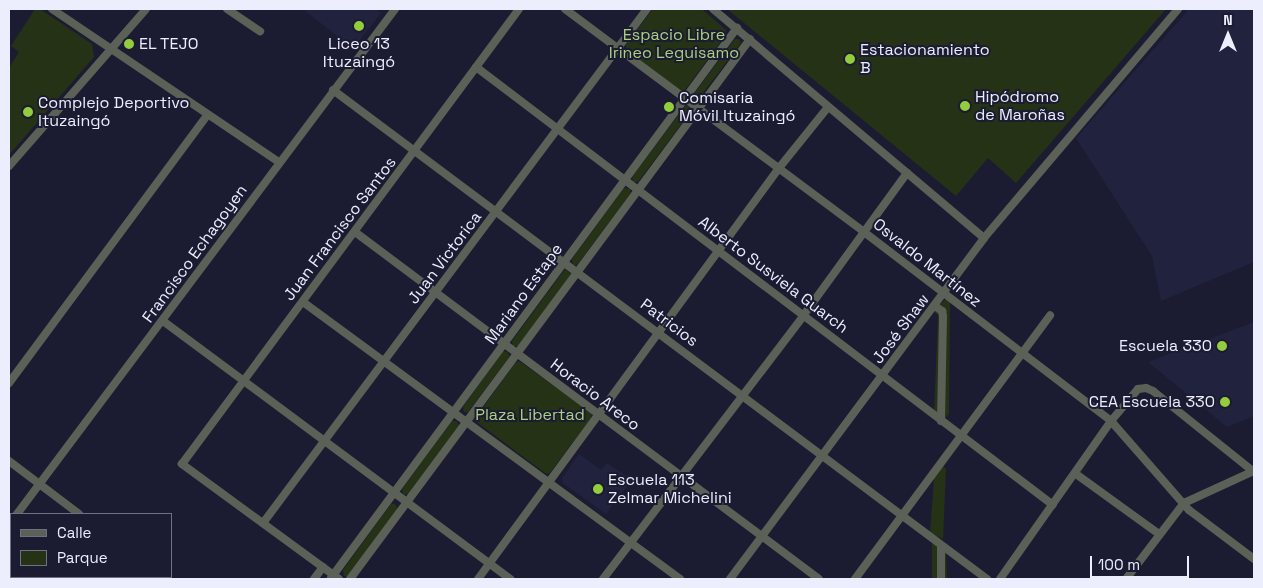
<!DOCTYPE html>
<meta charset="utf-8">
<style>
body{margin:0}
#map{position:relative;width:1263px;height:588px;overflow:hidden;background:#1b1c32;font-family:"Space Grotesk",sans-serif}
div>[style]{position:absolute}
.built>*{inset:0;background:#21223e}
.green>*{inset:0;background:#253216}
.minor>*{height:8px;margin:-4px;padding:0 4px;transform-origin:4px;border-radius:4px;background:#5b6156}
.dots>*{width:14px;height:14px;translate:-50% -50%;box-sizing:border-box;border:2px solid #1b1c32;border-radius:50%}
span{translate:-50% -50%;white-space:nowrap;text-align:center;line-height:1.15;-webkit-text-stroke:4px #1b1c32;paint-order:stroke}
.park-label{font-size:16px;color:#abd180}
.poi-label{font-size:16px;color:#eceefe}
.left{translate:0 -50%;text-align:left}
.right{translate:-100% -50%;text-align:right}
.street-label{font-size:16px;color:#eceefe}
.frame{position:absolute;inset:0;border:10px solid #eceefe;pointer-events:none}
.legend{position:absolute;left:10px;top:513px;width:162px;height:65px;box-sizing:border-box;background:#1b1c32;border:1px solid #6f7084;margin:0;padding:6px 9px;list-style:none;font-size:15px;color:#eceefe}
.legend li{display:flex;align-items:center;gap:10px;height:25px}
.legend b{width:25px;border:1px solid #6f7084}
.north{position:absolute;left:1203px;top:10px;width:50px;height:50px;-webkit-text-stroke:4px #1b1c32;paint-order:stroke;rotate:0deg;font-size:14px;font-weight:700;line-height:20px;text-align:center;color:#eceefe}
.north::after{content:'';display:block;margin:auto;width:18px;height:22px;background:#eceefe;clip-path:polygon(50% 0,100% 100%,50% 72%,0 100%)}
.scale{position:absolute;left:1090px;top:556px;width:99px;height:22px;box-sizing:border-box;border:2px solid #eceefe;border-top:0;padding-left:6px;font-size:15px;line-height:18px;white-space:nowrap;color:#eceefe;-webkit-text-stroke:4px #1b1c32;paint-order:stroke}
</style>
<div id="map">
<div class="built">
<div style="clip-path:polygon(303px 9px,375px 9px,381px 13px,353px 49px)"></div>
<div style="clip-path:polygon(1189px 9px,1253px 9px,1254px 12px,1254px 262px,1161px 301px,1152px 256px,1076px 138px)"></div>
<div style="clip-path:polygon(1254px 322px,1254px 416px,1227px 427px,1148px 362px)"></div>
<div style="clip-path:polygon(579px 454px,601px 470px,607px 463px,632px 480px,606px 514px,563px 483px,562px 478px)"></div>
</div>
<div class="green">
<div style="clip-path:polygon(35px 9px,40px 9px,92px 44px,94px 57px,9px 155px,9px 68px,19px 52px,11px 46px)"></div>
<div style="clip-path:polygon(653px 9px,702px 9px,726px 30px,725px 36px,682px 94px,627px 52px,626px 49px,626px 44px)"></div>
<div style="clip-path:polygon(727px 9px,1166px 9px,1016px 183px,988px 158px,956px 196px)"></div>
<div style="clip-path:polygon(735px 39px,739px 39px,741px 43px,697px 101px,693px 101px,693px 95px)"></div>
<div style="clip-path:polygon(685px 106px,688px 106px,691px 111px,638px 182px,633px 182px,632px 177px)"></div>
<div style="clip-path:polygon(624px 188px,630px 189px,631px 193px,577px 265px,573px 265px,572px 259px)"></div>
<div style="clip-path:polygon(565px 269px,571px 274px,518px 346px,513px 346px,512px 341px)"></div>
<div style="clip-path:polygon(946px 299px,950px 301px,950px 306px,949px 413px,946px 418px,934px 413px,938px 315px,933px 311px)"></div>
<div style="clip-path:polygon(503px 351px,507px 352px,510px 356px,468px 412px,464px 412px,463px 407px)"></div>
<div style="clip-path:polygon(519px 361px,592px 413px,591px 418px,549px 474px,545px 473px,474px 420px,515px 363px)"></div>
<div style="clip-path:polygon(452px 421px,456px 421px,459px 425px,408px 494px,403px 495px,402px 489px)"></div>
<div style="clip-path:polygon(943px 466px,946px 469px,943px 539px,930px 533px,934px 479px)"></div>
<div style="clip-path:polygon(391px 504px,395px 504px,398px 509px,348px 576px,344px 576px,343px 570px)"></div>
<div style="clip-path:polygon(932px 541px,946px 551px,947px 579px,932px 579px)"></div>
</div>
<div class="minor">
<div style="left:52px;top:9px;width:274px;rotate:34deg"></div>
<div style="left:227px;top:9px;width:40px;rotate:34deg"></div>
<div style="left:565px;top:9px;width:373px;rotate:36.7deg"></div>
<div style="left:864px;top:232px;width:311px;rotate:37.4deg"></div>
<div style="left:1111px;top:421px;width:118px;rotate:48.8deg"></div>
<div style="left:1189px;top:510px;width:81px;rotate:37deg"></div>
<div style="left:713px;top:9px;width:355px;rotate:40.2deg"></div>
<div style="left:476px;top:67px;width:724px;rotate:37.2deg"></div>
<div style="left:333px;top:90px;width:817px;rotate:36.79deg"></div>
<div style="left:9px;top:166px;width:208px;rotate:-48.9deg"></div>
<div style="left:355px;top:232px;width:579px;rotate:36.79deg"></div>
<div style="left:303px;top:302px;width:468px;rotate:36.3deg"></div>
<div style="left:935px;top:306px;width:9px;rotate:36deg"></div>
<div style="left:942px;top:311px;width:5px;rotate:79deg"></div>
<div style="left:943px;top:316px;width:105px;rotate:91.1deg"></div>
<div style="left:163px;top:321px;width:433px;rotate:36.6deg"></div>
<div style="left:9px;top:383px;width:333px;rotate:-53.5deg"></div>
<div style="left:9px;top:461px;width:88px;rotate:37.1deg"></div>
<div style="left:1076px;top:474px;width:102px;rotate:35.9deg"></div>
<div style="left:17px;top:514px;width:631px;rotate:-53.18deg"></div>
<div style="left:263px;top:523px;width:642px;rotate:-53.24deg"></div>
<div style="left:9px;top:526px;width:4px;rotate:-63deg"></div>
<div style="left:9px;top:570px;width:3px;rotate:45deg"></div>
<div style="left:17px;top:577px;width:4px;rotate:34deg"></div>
<div style="left:164px;top:577px;width:4px;rotate:34deg"></div>
<div style="left:331px;top:578px;width:684px;rotate:-53.57deg"></div>
<div style="left:77px;top:579px;width:2px;rotate:-63deg"></div>
<div style="left:314px;top:579px;width:15px;rotate:-53deg"></div>
<div style="left:339px;top:579px;width:195px;rotate:-143.8deg"></div>
<div style="left:182px;top:464px;width:566px;rotate:-53.47deg"></div>
<div style="left:350px;top:579px;width:672px;rotate:-53.47deg"></div>
<div style="left:478px;top:579px;width:509px;rotate:-53.78deg"></div>
<div style="left:779px;top:168px;width:78px;rotate:-51.2deg"></div>
<div style="left:603px;top:579px;width:330px;rotate:-52.7deg"></div>
<div style="left:803px;top:316px;width:177px;rotate:-54deg"></div>
<div style="left:730px;top:579px;width:425px;rotate:-53.3deg"></div>
<div style="left:984px;top:238px;width:300px;rotate:-49.7deg"></div>
<div style="left:855px;top:579px;width:328px;rotate:-53.5deg"></div>
<div style="left:941px;top:579px;width:33px;rotate:-90deg"></div>
<div style="left:1000px;top:579px;width:193px;rotate:-54.9deg"></div>
<div style="left:1111px;top:421px;width:42px;rotate:-49.8deg"></div>
<div style="left:1138px;top:389px;width:8px;rotate:-7deg"></div>
<div style="left:1146px;top:388px;width:8px;rotate:23deg"></div>
<div style="left:1153px;top:391px;width:128px;rotate:38.7deg"></div>
<div style="left:1126px;top:579px;width:96px;rotate:-52.7deg"></div>
<div style="left:1184px;top:503px;width:77px;rotate:-24.6deg"></div>
</div>
<div class="dots">
<div style="left:359px;top:26px;background:#93cd3e"></div>
<div style="left:129px;top:44px;background:#93cd3e"></div>
<div style="left:850px;top:59px;background:#93cd3e"></div>
<div style="left:965px;top:106px;background:#93cd3e"></div>
<div style="left:669px;top:107px;background:#93cd3e"></div>
<div style="left:28px;top:112px;background:#93cd3e"></div>
<div style="left:1222px;top:346px;background:#93cd3e"></div>
<div style="left:1225px;top:402px;background:#93cd3e"></div>
<div style="left:598px;top:489px;background:#93cd3e"></div>
</div>
<div class="park-label">
<span style="left:674px;top:44px">Espacio Libre<br>Irineo Leguisamo</span>
<span style="left:530px;top:415px">Plaza Libertad</span>
</div>
<div class="poi-label">
<span class="left" style="left:139px;top:44px">EL TEJO</span>
<span style="left:359px;top:53px">Liceo 13<br>Ituzaingó</span>
<span class="left" style="left:860px;top:59px">Estacionamiento<br>B</span>
<span class="left" style="left:975px;top:106px">Hipódromo<br>de Maroñas</span>
<span class="left" style="left:679px;top:107px">Comisaria<br>Móvil Ituzaingó</span>
<span class="left" style="left:38px;top:112px">Complejo Deportivo<br>Ituzaingó</span>
<span class="right" style="left:1212px;top:346px">Escuela 330</span>
<span class="right" style="left:1215px;top:402px">CEA Escuela 330</span>
<span class="left" style="left:608px;top:489px">Escuela 113<br>Zelmar Michelini</span>
</div>
<div class="street-label">
<span style="left:340px;top:229px;rotate:-53deg">Juan Francisco Santos</span>
<span style="left:195px;top:254px;rotate:-54deg">Francisco Echagoyen</span>
<span style="left:445px;top:258px;rotate:-53deg">Juan Victorica</span>
<span style="left:927px;top:263px;rotate:38deg">Osvaldo Martínez</span>
<span style="left:773px;top:275px;rotate:37deg">Alberto Susviela Guarch</span>
<span style="left:524px;top:294px;rotate:-54deg">Mariano Estape</span>
<span style="left:669px;top:323px;rotate:37deg">Patricios</span>
<span style="left:901px;top:329px;rotate:-53deg">José Shaw</span>
<span style="left:595px;top:395px;rotate:37deg">Horacio Areco</span>
</div>
<div class="frame"></div>
<ul class="legend">
<li><b style="height:6px;background:#5b6156"></b>Calle</li>
<li><b style="height:14px;background:#253216"></b>Parque</li>
</ul>
<div class="north">N</div>
<div class="scale">100 m</div>
</div>
